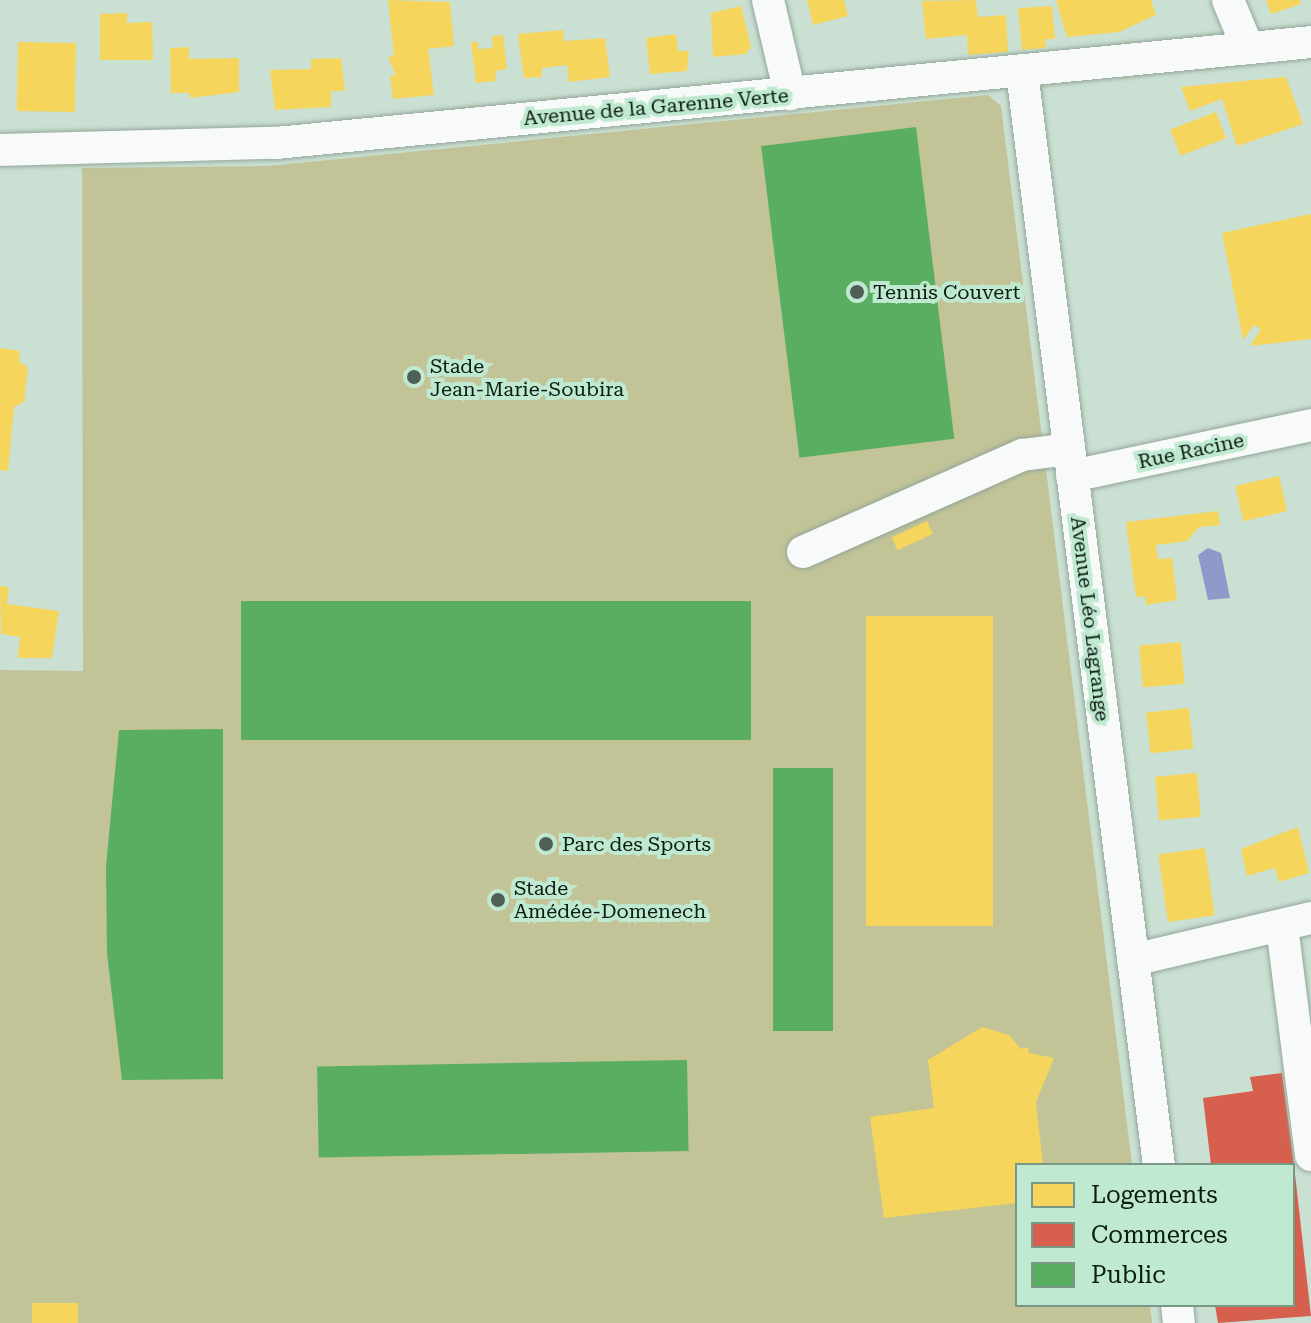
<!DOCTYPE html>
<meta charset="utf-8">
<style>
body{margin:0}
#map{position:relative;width:1311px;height:1323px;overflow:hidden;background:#c9e0d2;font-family:"Roboto Serif",serif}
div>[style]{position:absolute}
.green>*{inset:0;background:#c2c497}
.water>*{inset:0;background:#8f9acb}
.homes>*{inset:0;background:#f6d55c;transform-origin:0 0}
.shops>*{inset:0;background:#d6604d}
.public>*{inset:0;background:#5aae61;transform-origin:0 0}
.roads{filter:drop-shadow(0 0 2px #93a59a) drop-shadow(0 0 2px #93a59a)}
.street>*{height:32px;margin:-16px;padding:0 16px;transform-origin:16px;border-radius:16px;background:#f7faf8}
.dots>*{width:22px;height:22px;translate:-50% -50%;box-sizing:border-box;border:4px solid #c0e9d1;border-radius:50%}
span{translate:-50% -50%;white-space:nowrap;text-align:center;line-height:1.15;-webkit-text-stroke:8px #c0e9d1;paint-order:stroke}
.street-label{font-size:20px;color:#0c1b13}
.poi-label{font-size:20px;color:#0c1b13}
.left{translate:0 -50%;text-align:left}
.legend{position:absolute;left:1015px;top:1163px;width:280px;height:144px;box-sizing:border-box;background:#c0e9d1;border:2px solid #789785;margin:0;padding:10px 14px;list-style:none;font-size:24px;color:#0c1b13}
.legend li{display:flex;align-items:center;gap:16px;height:40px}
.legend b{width:40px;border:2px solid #789785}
</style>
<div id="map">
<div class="green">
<div style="clip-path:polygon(988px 95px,1001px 106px,1132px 1165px,1017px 1165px,1017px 1305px,1150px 1305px,1152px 1323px,0 1323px,0 670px,83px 671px,82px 168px,268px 166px)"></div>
</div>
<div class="water">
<div style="clip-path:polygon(1208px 548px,1221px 553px,1230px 598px,1208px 600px,1198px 555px)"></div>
</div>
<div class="homes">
<div style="clip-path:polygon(388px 0,450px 2px,454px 46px,428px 49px,434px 95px,393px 99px,390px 76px,396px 75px,388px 57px,394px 56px)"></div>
<div style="clip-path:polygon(807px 0,844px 0,848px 16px,813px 25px)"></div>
<div style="clip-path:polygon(976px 0,978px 17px,1006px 15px,1008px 52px,968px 55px,967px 35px,926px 39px,922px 1px)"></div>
<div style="clip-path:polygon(1056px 0,1151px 0,1156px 15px,1119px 32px,1067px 37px)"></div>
<div style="clip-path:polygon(1266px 0,1300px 0,1301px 4px,1271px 14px)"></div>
<div style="clip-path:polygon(741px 6px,751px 47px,746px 54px,713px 57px,711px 13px)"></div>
<div style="clip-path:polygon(1052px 6px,1055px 39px,1045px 39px,1046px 48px,1022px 50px,1018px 8px)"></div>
<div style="clip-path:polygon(127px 13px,127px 23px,152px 22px,153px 60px,100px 60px,100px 14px)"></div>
<div style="clip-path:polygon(563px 30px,564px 41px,605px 38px,610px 77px,569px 82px,567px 65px,542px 68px,542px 77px,524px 78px,518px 34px)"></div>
<div style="clip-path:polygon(676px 34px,678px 51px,689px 51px,687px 71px,650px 74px,646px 38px)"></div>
<div style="clip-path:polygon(503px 35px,507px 69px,495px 71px,496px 81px,476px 83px,471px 42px,478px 42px,478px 49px,493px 48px,492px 36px)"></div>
<div style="left:18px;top:42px;width:58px;height:69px;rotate:1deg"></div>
<div style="clip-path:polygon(189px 47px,189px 59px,239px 58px,239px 92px,190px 98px,190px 93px,171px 93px,170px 48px)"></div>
<div style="clip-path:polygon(341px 58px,345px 91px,331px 91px,331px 107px,275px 110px,270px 70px,311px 69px,311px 59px)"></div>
<div style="clip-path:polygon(1286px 77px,1303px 124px,1237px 146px,1222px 99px,1190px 111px,1181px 87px)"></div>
<div style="left:1216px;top:112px;width:28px;height:49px;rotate:69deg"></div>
<div style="clip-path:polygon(1311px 214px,1311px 339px,1250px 346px,1261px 329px,1254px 325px,1243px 340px,1222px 233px)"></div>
<div style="clip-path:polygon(0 348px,20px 351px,19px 361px,28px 368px,24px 402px,14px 407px,8px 471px,0 470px)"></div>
<div style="left:1279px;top:476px;width:36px;height:45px;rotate:77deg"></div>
<div style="clip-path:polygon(1218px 511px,1220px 525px,1199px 527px,1187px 541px,1156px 545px,1158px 559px,1172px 558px,1177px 600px,1146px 605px,1145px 596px,1136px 597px,1126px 522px)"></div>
<div style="left:927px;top:521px;width:14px;height:39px;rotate:65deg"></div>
<div style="clip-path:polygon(0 586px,9px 587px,7px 604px,59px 611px,52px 658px,18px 658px,20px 637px,1px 634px)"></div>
<div style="left:866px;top:616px;width:127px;height:310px"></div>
<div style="left:1181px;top:642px;width:42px;height:42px;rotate:85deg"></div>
<div style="left:1189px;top:708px;width:41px;height:43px;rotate:84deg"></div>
<div style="left:1197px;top:773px;width:44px;height:42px;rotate:85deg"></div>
<div style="clip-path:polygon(1298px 827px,1309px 873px,1279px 882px,1275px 868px,1247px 876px,1241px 849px)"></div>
<div style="left:1205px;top:848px;width:68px;height:47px;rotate:82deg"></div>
<div style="clip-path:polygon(982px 1027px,1009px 1035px,1021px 1049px,1028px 1047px,1029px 1053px,1054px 1058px,1036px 1102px,1043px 1165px,1017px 1165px,1017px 1203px,884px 1218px,870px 1117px,934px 1108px,928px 1060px)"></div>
<div style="left:32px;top:1303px;width:46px;height:20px"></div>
</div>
<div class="shops">
<div style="clip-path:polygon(1282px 1073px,1294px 1165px,1211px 1165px,1203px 1098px,1253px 1091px,1250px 1077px)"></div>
<div style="clip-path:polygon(1295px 1174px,1311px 1316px,1218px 1323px,1215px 1305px,1293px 1305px)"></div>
</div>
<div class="public">
<div style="left:916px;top:127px;width:314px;height:156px;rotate:83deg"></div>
<div style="left:751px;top:601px;width:139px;height:510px;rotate:90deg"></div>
<div style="clip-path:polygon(223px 729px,223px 1079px,122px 1080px,107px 953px,106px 866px,119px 730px)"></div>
<div style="left:773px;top:768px;width:60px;height:263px"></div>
<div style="left:687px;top:1060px;width:91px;height:370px;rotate:89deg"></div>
</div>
<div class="roads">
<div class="street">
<div style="left:768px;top:0;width:97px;rotate:76.8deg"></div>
<div style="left:1228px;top:0;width:52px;rotate:67.4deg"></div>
<div style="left:1022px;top:72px;width:1102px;rotate:82.86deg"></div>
<div style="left:0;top:150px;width:276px;rotate:-1.5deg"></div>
<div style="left:276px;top:143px;width:1040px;rotate:-5.57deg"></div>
<div style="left:1072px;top:476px;width:244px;rotate:-12deg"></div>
<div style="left:803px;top:552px;width:240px;rotate:-23.9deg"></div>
<div style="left:1022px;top:455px;width:47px;rotate:-7.3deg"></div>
<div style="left:1282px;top:926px;width:231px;rotate:82.8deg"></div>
<div style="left:1133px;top:960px;width:183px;rotate:-13.3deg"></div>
<div style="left:1177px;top:1305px;width:18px;rotate:84deg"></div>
</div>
</div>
<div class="dots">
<div style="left:857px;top:292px;background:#4e6056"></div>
<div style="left:414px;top:377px;background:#4e6056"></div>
<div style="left:546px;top:844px;background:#4e6056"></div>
<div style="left:498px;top:900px;background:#4e6056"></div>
</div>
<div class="street-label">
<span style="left:656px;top:107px;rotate:-5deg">Avenue de la Garenne Verte</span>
<span style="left:1191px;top:451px;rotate:-12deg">Rue Racine</span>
<span style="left:1090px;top:619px;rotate:83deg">Avenue Léo Lagrange</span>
</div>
<div class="poi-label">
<span class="left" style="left:873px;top:292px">Tennis Couvert</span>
<span class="left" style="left:430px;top:378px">Stade<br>Jean-Marie-Soubira</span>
<span class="left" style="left:562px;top:844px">Parc des Sports</span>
<span class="left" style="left:514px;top:900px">Stade<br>Amédée-Domenech</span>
</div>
<ul class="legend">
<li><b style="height:22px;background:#f6d55c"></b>Logements</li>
<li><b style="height:22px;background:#d6604d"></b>Commerces</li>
<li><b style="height:22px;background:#5aae61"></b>Public</li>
</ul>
</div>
